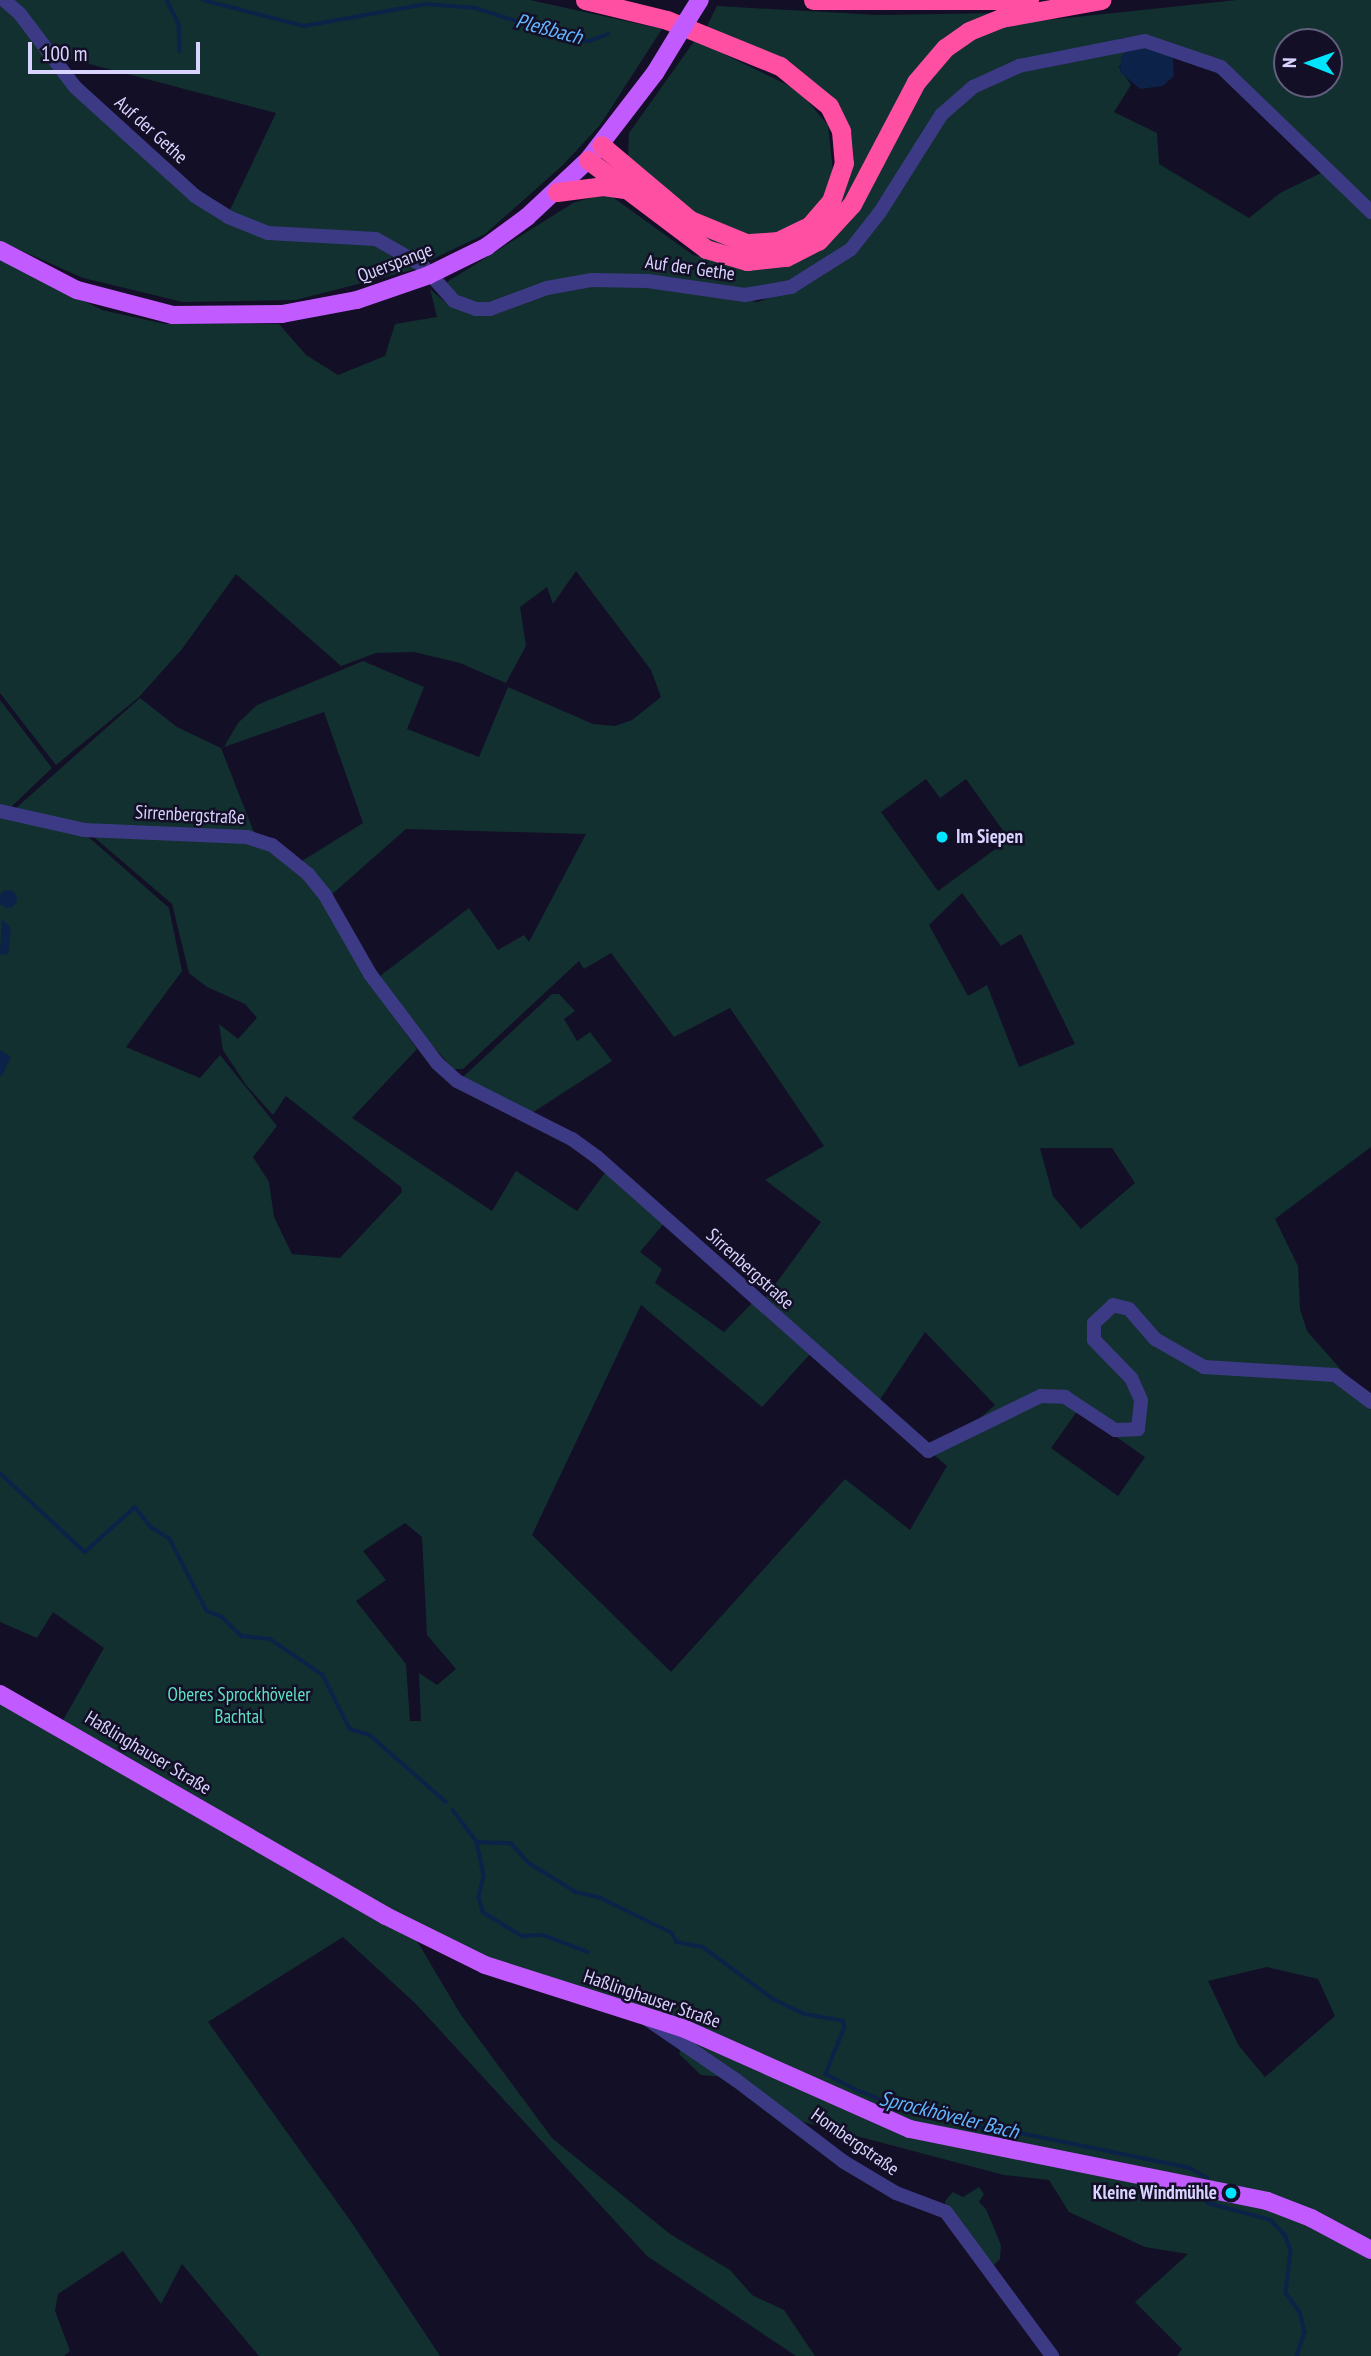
<!DOCTYPE html>
<meta charset="utf-8">
<style>
body{margin:0}
#map{position:relative;width:1371px;height:2356px;overflow:hidden;background:#130f26;font-family:"PT Sans Narrow",sans-serif}
div>[style]{position:absolute}
.green>*{inset:0;background:#12302f}
.water>*{inset:0;background:#0c2248}
.round{border-radius:50%}
.stream>*{height:3.5px;margin:-1.75px;padding:0 1.75px;transform-origin:1.75px;border-radius:1.75px;background:#0c2248}
.minor>*{height:14px;margin:-7px;padding:0 7px;transform-origin:7px;border-radius:7px;background:#3d3a85}
.major>*{height:18px;margin:-9px;padding:0 9px;transform-origin:9px;border-radius:9px;background:#c25bff}
.highway>*{height:19px;margin:-9.5px;padding:0 9.5px;transform-origin:9.5px;border-radius:9.5px;background:#ff4fa3}
.major-bridge>*{height:18px;margin:-9px;padding:0 9px;transform-origin:9px;border-radius:9px;background:#c25bff}
.dots>*{width:19px;height:19px;translate:-50% -50%;box-sizing:border-box;border:4px solid #130f26;border-radius:50%}
span{translate:-50% -50%;white-space:nowrap;text-align:center;line-height:1.15;-webkit-text-stroke:5px #130f26;paint-order:stroke}
.street-label{font-size:19px;color:#d9d4ff}
.poi-label{font-size:19px;color:#d9d4ff;font-weight:700}
.left{translate:0 -50%;text-align:left}
.right{translate:-100% -50%;text-align:right}
.park-label{font-size:19px;color:#5fe0c0}
.water-label{font-size:21px;color:#62b6ff;font-style:italic}
.north{position:absolute;left:1273px;top:28px;width:70px;height:70px;box-sizing:border-box;background:#130f26;border:2px solid #625e7d;border-radius:50%;rotate:271deg;font-size:19px;font-weight:700;line-height:28px;text-align:center;color:#d9d4ff}
.north::after{content:'';display:block;margin:auto;width:24px;height:32px;background:#00e5ff;clip-path:polygon(50% 0,100% 100%,50% 72%,0 100%)}
.scale{position:absolute;left:28px;top:42px;width:172px;height:32px;box-sizing:border-box;border:4px solid #d9d4ff;border-top:0;padding-left:9px;font-size:21px;line-height:24px;white-space:nowrap;color:#d9d4ff;-webkit-text-stroke:5px #130f26;paint-order:stroke}
</style>
<div id="map">
<div class="green">
<div style="clip-path:polygon(0 0,73px 89px,193px 198px,266px 235px,374px 243px,416px 269px,296px 300px,183px 302px,83px 278px,0 241px)"></div>
<div style="clip-path:polygon(9px 0,530px 0,662px 29px,600px 125px,563px 165px,485px 234px,431px 260px,399px 245px,268px 227px,229px 212px,276px 113px,55px 55px)"></div>
<div style="clip-path:polygon(evenodd,1237px 0,1371px 0,1371px 207px,1221px 65px,1153px 39px,1122px 38px,1088px 48px,1090px 55px,1130px 47px,1119px 67px,1131px 85px,1114px 112px,1157px 133px,1159px 164px,1249px 218px,1280px 193px,1325px 171px,1371px 216px,1371px 1147px,1275px 1219px,1298px 1266px,1300px 1309px,1307px 1331px,1344px 1373px,1312px 1367px,1251px 1370px,1252px 1376px,1329px 1379px,1359px 1395px,1371px 1408px,1371px 2356px,1177px 2356px,1182px 2349px,1135px 2302px,1188px 2254px,1145px 2247px,1069px 2212px,1049px 2180px,1004px 2175px,792px 2119px,737px 2078px,701px 2075px,679px 2054px,689px 2026px,487px 1960px,416px 1929px,135px 1762px,96px 1751px,414px 1936px,461px 2015px,552px 2138px,670px 2234px,730px 2270px,752px 2295px,784px 2310px,815px 2356px,796px 2356px,647px 2256px,416px 2004px,343px 1937px,208px 2022px,352px 2223px,440px 2356px,259px 2356px,182px 2264px,161px 2304px,123px 2251px,58px 2294px,55px 2311px,70px 2351px,64px 2356px,0 2356px,0 1700px,58px 1729px,104px 1648px,53px 1612px,37px 1638px,0 1622px,0 813px,84px 833px,169px 908px,182px 971px,126px 1047px,200px 1078px,220px 1055px,277px 1126px,253px 1157px,269px 1182px,274px 1217px,292px 1254px,340px 1258px,402px 1192px,401px 1187px,286px 1096px,273px 1115px,246px 1085px,223px 1050px,219px 1024px,238px 1039px,257px 1018px,245px 1004px,207px 987px,189px 973px,172px 904px,88px 832px,251px 841px,270px 848px,296px 868px,323px 902px,366px 979px,417px 1049px,352px 1118px,492px 1211px,516px 1171px,577px 1211px,607px 1170px,665px 1222px,640px 1252px,662px 1269px,655px 1283px,724px 1332px,752px 1303px,811px 1353px,762px 1407px,641px 1305px,532px 1535px,671px 1672px,845px 1479px,910px 1530px,947px 1466px,930px 1452px,957px 1438px,995px 1405px,925px 1332px,877px 1404px,766px 1297px,821px 1222px,765px 1180px,824px 1146px,730px 1008px,674px 1037px,611px 953px,584px 969px,579px 961px,463px 1069px,453px 1069px,411px 1021px,380px 976px,469px 908px,498px 950px,524px 935px,529px 942px,586px 834px,406px 829px,330px 896px,302px 861px,363px 823px,324px 712px,224px 747px,238px 723px,257px 705px,363px 661px,424px 687px,407px 729px,479px 757px,508px 687px,593px 724px,615px 726px,632px 720px,661px 697px,651px 670px,576px 571px,553px 604px,547px 587px,520px 607px,526px 646px,506px 683px,460px 663px,414px 652px,376px 653px,341px 666px,236px 574px,182px 649px,139px 697px,56px 765px,0 693px,0 259px,102px 310px,165px 324px,279px 324px,306px 355px,338px 375px,385px 356px,395px 324px,437px 317px,430px 289px,451px 307px,483px 315px,556px 291px,592px 284px,627px 283px,758px 302px,801px 287px,842px 261px,869px 232px,861px 230px,833px 259px,804px 277px,753px 292px,704px 289px,630px 276px,592px 276px,553px 283px,488px 306px,455px 298px,447px 282px,573px 203px,607px 193px,693px 255px,752px 270px,794px 263px,815px 252px,849px 220px,868px 192px,920px 88px,943px 59px,975px 36px,1010px 24px,1237px 0,1287px 42px,1329px 42px,1329px 84px,1287px 84px,1287px 42px,1237px 0,926px 779px,940px 798px,966px 779px,1009px 839px,938px 891px,881px 812px,926px 779px,1237px 0,962px 893px,1001px 946px,1021px 934px,1075px 1044px,1019px 1067px,987px 985px,968px 996px,929px 925px,962px 893px,1237px 0,1040px 1148px,1112px 1148px,1135px 1183px,1081px 1229px,1053px 1196px,1040px 1148px,1237px 0,1078px 1410px,1145px 1457px,1118px 1496px,1051px 1448px,1078px 1410px,1237px 0,405px 1523px,422px 1537px,427px 1635px,456px 1669px,437px 1685px,419px 1673px,421px 1721px,410px 1721px,406px 1664px,356px 1601px,386px 1580px,363px 1551px,405px 1523px,1237px 0,1267px 1967px,1318px 1979px,1335px 2016px,1265px 2077px,1239px 2046px,1208px 1981px,1267px 1967px)"></div>
<div style="clip-path:polygon(717px 6px,878px 15px,1002px 13px,948px 39px,918px 71px,860px 181px,832px 223px,795px 249px,755px 257px,717px 250px,687px 235px,611px 168px,680px 222px,731px 247px,759px 250px,786px 246px,812px 233px,833px 211px,850px 164px,840px 117px,819px 89px,797px 73px,705px 30px)"></div>
<div style="clip-path:polygon(695px 40px,798px 90px,828px 125px,833px 172px,819px 206px,790px 229px,751px 237px,702px 220px,628px 158px,629px 133px)"></div>
<div style="clip-path:polygon(140px 698px,177px 727px,221px 748px,255px 835px,84px 827px,15px 809px)"></div>
<div style="clip-path:polygon(0 700px,52px 768px,10px 808px,0 808px)"></div>
<div style="clip-path:polygon(552px 994px,559px 994px,575px 1011px,564px 1019px,577px 1041px,590px 1032px,612px 1061px,532px 1113px,462px 1078px)"></div>
<div style="clip-path:polygon(979px 2187px,984px 2194px,979px 2202px,986px 2209px,1001px 2245px,1000px 2259px,993px 2266px,946px 2209px,945px 2201px,953px 2192px,963px 2197px)"></div>
</div>
<div class="water">
<div style="clip-path:polygon(1134px 45px,1173px 56px,1174px 76px,1163px 86px,1140px 89px,1120px 72px,1121px 56px)"></div>
<div class="round" style="left:-1px;top:890px;width:18px;height:18px"></div>
<div style="clip-path:polygon(2px 919px,11px 928px,8px 955px,0 954px)"></div>
<div style="clip-path:polygon(0 1050px,11px 1057px,2px 1076px,0 1076px)"></div>
</div>
<div class="stream">
<div style="left:167px;top:0;width:28px;rotate:64deg"></div>
<div style="left:179px;top:25px;width:26px;rotate:88deg"></div>
<div style="left:203px;top:0;width:104px;rotate:14.4deg"></div>
<div style="left:304px;top:26px;width:124px;rotate:-10.2deg"></div>
<div style="left:426px;top:4px;width:50px;rotate:4.6deg"></div>
<div style="left:476px;top:8px;width:104px;rotate:17.9deg"></div>
<div style="left:575px;top:40px;width:15px;rotate:4deg"></div>
<div style="left:590px;top:41px;width:19px;rotate:-21deg"></div>
<div style="left:0;top:1473px;width:116px;rotate:42.9deg"></div>
<div style="left:85px;top:1552px;width:67px;rotate:-42deg"></div>
<div style="left:135px;top:1507px;width:26px;rotate:51deg"></div>
<div style="left:151px;top:1527px;width:22px;rotate:32deg"></div>
<div style="left:170px;top:1539px;width:81px;rotate:62.8deg"></div>
<div style="left:207px;top:1611px;width:16px;rotate:22deg"></div>
<div style="left:222px;top:1617px;width:28px;rotate:44deg"></div>
<div style="left:242px;top:1636px;width:28px;rotate:6deg"></div>
<div style="left:270px;top:1639px;width:64px;rotate:34.2deg"></div>
<div style="left:323px;top:1675px;width:60px;rotate:63.4deg"></div>
<div style="left:350px;top:1729px;width:21px;rotate:17deg"></div>
<div style="left:370px;top:1735px;width:101px;rotate:41.4deg"></div>
<div style="left:453px;top:1810px;width:40px;rotate:53deg"></div>
<div style="left:477px;top:1842px;width:34px;rotate:2deg"></div>
<div style="left:511px;top:1843px;width:27px;rotate:48deg"></div>
<div style="left:529px;top:1863px;width:55px;rotate:31.7deg"></div>
<div style="left:576px;top:1892px;width:26px;rotate:13deg"></div>
<div style="left:601px;top:1898px;width:79px;rotate:26.2deg"></div>
<div style="left:672px;top:1933px;width:10px;rotate:61deg"></div>
<div style="left:677px;top:1942px;width:26px;rotate:11deg"></div>
<div style="left:703px;top:1947px;width:89px;rotate:36.4deg"></div>
<div style="left:775px;top:2000px;width:33px;rotate:25deg"></div>
<div style="left:805px;top:2014px;width:39px;rotate:10deg"></div>
<div style="left:843px;top:2021px;width:6px;rotate:72deg"></div>
<div style="left:845px;top:2027px;width:51px;rotate:112deg"></div>
<div style="left:826px;top:2074px;width:38px;rotate:27deg"></div>
<div style="left:860px;top:2091px;width:42px;rotate:22.3deg"></div>
<div style="left:899px;top:2107px;width:39px;rotate:7deg"></div>
<div style="left:938px;top:2112px;width:11px;rotate:41deg"></div>
<div style="left:946px;top:2119px;width:52px;rotate:13.2deg"></div>
<div style="left:997px;top:2131px;width:16px;rotate:-11deg"></div>
<div style="left:1013px;top:2128px;width:9px;rotate:36deg"></div>
<div style="left:1020px;top:2133px;width:174px;rotate:11.6deg"></div>
<div style="left:1190px;top:2168px;width:20px;rotate:30deg"></div>
<div style="left:477px;top:1842px;width:35px;rotate:78deg"></div>
<div style="left:484px;top:1876px;width:22px;rotate:103deg"></div>
<div style="left:479px;top:1897px;width:16px;rotate:75deg"></div>
<div style="left:483px;top:1912px;width:46px;rotate:31.6deg"></div>
<div style="left:522px;top:1936px;width:21px;rotate:-3deg"></div>
<div style="left:543px;top:1935px;width:48px;rotate:20.7deg"></div>
<div style="left:1208px;top:2199px;width:4px;rotate:90deg"></div>
<div style="left:1208px;top:2203px;width:65px;rotate:15.1deg"></div>
<div style="left:1271px;top:2220px;width:21px;rotate:47deg"></div>
<div style="left:1285px;top:2235px;width:17px;rotate:69deg"></div>
<div style="left:1291px;top:2251px;width:42px;rotate:96.8deg"></div>
<div style="left:1286px;top:2293px;width:24px;rotate:54deg"></div>
<div style="left:1300px;top:2312px;width:21px;rotate:76deg"></div>
<div style="left:1305px;top:2332px;width:25px;rotate:108deg"></div>
</div>
<div class="minor">
<div style="left:4px;top:0;width:21px;rotate:41deg"></div>
<div style="left:20px;top:14px;width:91px;rotate:53deg"></div>
<div style="left:75px;top:87px;width:162px;rotate:42.2deg"></div>
<div style="left:195px;top:196px;width:39px;rotate:32deg"></div>
<div style="left:228px;top:217px;width:43px;rotate:21.8deg"></div>
<div style="left:268px;top:233px;width:108px;rotate:3.2deg"></div>
<div style="left:376px;top:239px;width:53px;rotate:29.5deg"></div>
<div style="left:422px;top:265px;width:48px;rotate:48.4deg"></div>
<div style="left:454px;top:301px;width:23px;rotate:20deg"></div>
<div style="left:476px;top:309px;width:14px"></div>
<div style="left:490px;top:309px;width:61px;rotate:-20.2deg"></div>
<div style="left:547px;top:288px;width:46px;rotate:-10.1deg"></div>
<div style="left:592px;top:280px;width:56px;rotate:1deg"></div>
<div style="left:648px;top:281px;width:98px;rotate:8.2deg"></div>
<div style="left:745px;top:295px;width:47px;rotate:-9.9deg"></div>
<div style="left:791px;top:287px;width:71px;rotate:-32.3deg"></div>
<div style="left:851px;top:249px;width:47px;rotate:-51.9deg"></div>
<div style="left:880px;top:212px;width:115px;rotate:-57.8deg"></div>
<div style="left:941px;top:115px;width:43px;rotate:-41.2deg"></div>
<div style="left:973px;top:87px;width:51px;rotate:-24.5deg"></div>
<div style="left:1019px;top:66px;width:128px;rotate:-11.2deg"></div>
<div style="left:1145px;top:41px;width:80px;rotate:18.9deg"></div>
<div style="left:1221px;top:67px;width:209px;rotate:44deg"></div>
<div style="left:0;top:811px;width:86px;rotate:12.7deg"></div>
<div style="left:84px;top:830px;width:163px;rotate:2.5deg"></div>
<div style="left:247px;top:837px;width:26px;rotate:18deg"></div>
<div style="left:272px;top:845px;width:46px;rotate:38.9deg"></div>
<div style="left:308px;top:874px;width:27px;rotate:51deg"></div>
<div style="left:325px;top:895px;width:91px;rotate:60.3deg"></div>
<div style="left:370px;top:974px;width:111px;rotate:53deg"></div>
<div style="left:437px;top:1063px;width:27px;rotate:42deg"></div>
<div style="left:457px;top:1081px;width:129px;rotate:26.8deg"></div>
<div style="left:572px;top:1139px;width:31px;rotate:36deg"></div>
<div style="left:597px;top:1157px;width:443px;rotate:41.6deg"></div>
<div style="left:928px;top:1451px;width:126px;rotate:-26deg"></div>
<div style="left:1041px;top:1396px;width:24px;rotate:2deg"></div>
<div style="left:1065px;top:1397px;width:60px;rotate:33.4deg"></div>
<div style="left:1115px;top:1430px;width:23px;rotate:-2deg"></div>
<div style="left:1138px;top:1429px;width:29px;rotate:-84deg"></div>
<div style="left:1141px;top:1400px;width:24px;rotate:-114deg"></div>
<div style="left:1131px;top:1378px;width:53px;rotate:-134.2deg"></div>
<div style="left:1094px;top:1340px;width:17px;rotate:-90deg"></div>
<div style="left:1094px;top:1323px;width:26px;rotate:-43deg"></div>
<div style="left:1113px;top:1305px;width:16px;rotate:14deg"></div>
<div style="left:1129px;top:1309px;width:40px;rotate:49deg"></div>
<div style="left:1155px;top:1339px;width:56px;rotate:29.7deg"></div>
<div style="left:1204px;top:1367px;width:131px;rotate:3.5deg"></div>
<div style="left:1335px;top:1375px;width:45px;rotate:36.9deg"></div>
<div style="left:641px;top:2015px;width:115px;rotate:34.4deg"></div>
<div style="left:736px;top:2080px;width:136px;rotate:37.2deg"></div>
<div style="left:844px;top:2162px;width:61px;rotate:30.8deg"></div>
<div style="left:896px;top:2193px;width:53px;rotate:20.8deg"></div>
<div style="left:946px;top:2212px;width:179px;rotate:53.6deg"></div>
</div>
<div class="major">
<div style="left:686px;top:22px;width:26px;rotate:-58deg"></div>
<div style="left:0;top:250px;width:87px;rotate:27.5deg"></div>
<div style="left:77px;top:290px;width:99px;rotate:14.6deg"></div>
<div style="left:173px;top:315px;width:109px;rotate:-0.5deg"></div>
<div style="left:282px;top:314px;width:76px;rotate:-10.6deg"></div>
<div style="left:357px;top:300px;width:76px;rotate:-19.1deg"></div>
<div style="left:429px;top:275px;width:64px;rotate:-26.2deg"></div>
<div style="left:486px;top:247px;width:51px;rotate:-36.2deg"></div>
<div style="left:527px;top:217px;width:83px;rotate:-43.1deg"></div>
<div style="left:588px;top:160px;width:110px;rotate:-52.4deg"></div>
<div style="left:0;top:1694px;width:445px;rotate:29.9deg"></div>
<div style="left:386px;top:1916px;width:110px;rotate:26.3deg"></div>
<div style="left:485px;top:1965px;width:210px;rotate:17.7deg"></div>
<div style="left:685px;top:2029px;width:246px;rotate:24deg"></div>
<div style="left:910px;top:2129px;width:364px;rotate:11.4deg"></div>
<div style="left:1267px;top:2201px;width:47px;rotate:21.1deg"></div>
<div style="left:1311px;top:2218px;width:68px;rotate:28.1deg"></div>
</div>
<div class="highway">
<div style="left:585px;top:0;width:84px;rotate:13.7deg"></div>
<div style="left:667px;top:20px;width:122px;rotate:22.2deg"></div>
<div style="left:780px;top:66px;width:63px;rotate:39.2deg"></div>
<div style="left:829px;top:106px;width:28px;rotate:64deg"></div>
<div style="left:841px;top:131px;width:32px;rotate:85deg"></div>
<div style="left:844px;top:163px;width:40px;rotate:108.9deg"></div>
<div style="left:831px;top:201px;width:33px;rotate:131deg"></div>
<div style="left:809px;top:226px;width:34px;rotate:154deg"></div>
<div style="left:778px;top:241px;width:32px;rotate:176deg"></div>
<div style="left:746px;top:243px;width:61px;rotate:-157.7deg"></div>
<div style="left:690px;top:220px;width:116px;rotate:-139.9deg"></div>
<div style="left:813px;top:0;width:216px"></div>
<div style="left:588px;top:160px;width:148px;rotate:37deg"></div>
<div style="left:706px;top:249px;width:43px;rotate:16.3deg"></div>
<div style="left:747px;top:261px;width:39px;rotate:-6deg"></div>
<div style="left:786px;top:257px;width:36px;rotate:-27deg"></div>
<div style="left:818px;top:241px;width:50px;rotate:-47.4deg"></div>
<div style="left:852px;top:204px;width:138px;rotate:-62.3deg"></div>
<div style="left:916px;top:82px;width:45px;rotate:-49.5deg"></div>
<div style="left:945px;top:48px;width:29px;rotate:-35deg"></div>
<div style="left:969px;top:31px;width:35px;rotate:-22deg"></div>
<div style="left:1001px;top:18px;width:102px;rotate:-10.2deg"></div>
<div style="left:557px;top:192px;width:46px;rotate:-7.4deg"></div>
<div style="left:603px;top:186px;width:22px;rotate:8deg"></div>
</div>
<div class="major-bridge">
<div style="left:655px;top:73px;width:60px;rotate:-58.7deg"></div>
</div>
<div class="dots">
<div style="left:942px;top:837px;background:#00e5ff"></div>
<div style="left:1231px;top:2193px;background:#00e5ff"></div>
</div>
<div class="street-label">
<span style="left:151px;top:130px;rotate:42deg">Auf der Gethe</span>
<span style="left:395px;top:263px;rotate:-21deg">Querspange</span>
<span style="left:690px;top:268px;rotate:8deg">Auf der Gethe</span>
<span style="left:190px;top:815px;rotate:3deg">Sirrenbergstraße</span>
<span style="left:750px;top:1269px;rotate:42deg">Sirrenbergstraße</span>
<span style="left:148px;top:1753px;rotate:31deg">Haßlinghauser Straße</span>
<span style="left:652px;top:1999px;rotate:19deg">Haßlinghauser Straße</span>
<span style="left:855px;top:2142px;rotate:35deg">Hombergstraße</span>
</div>
<div class="poi-label">
<span class="left" style="left:956px;top:837px">Im Siepen</span>
<span class="right" style="left:1217px;top:2193px">Kleine Windmühle</span>
</div>
<div class="park-label">
<span style="left:239px;top:1706px">Oberes Sprockhöveler<br>Bachtal</span>
</div>
<div class="water-label">
<span style="left:549px;top:29px;rotate:15deg">Pleßbach</span>
<span style="left:949px;top:2115px;rotate:14deg">Sprockhöveler Bach</span>
</div>
<div class="north">N</div>
<div class="scale">100 m</div>
</div>
